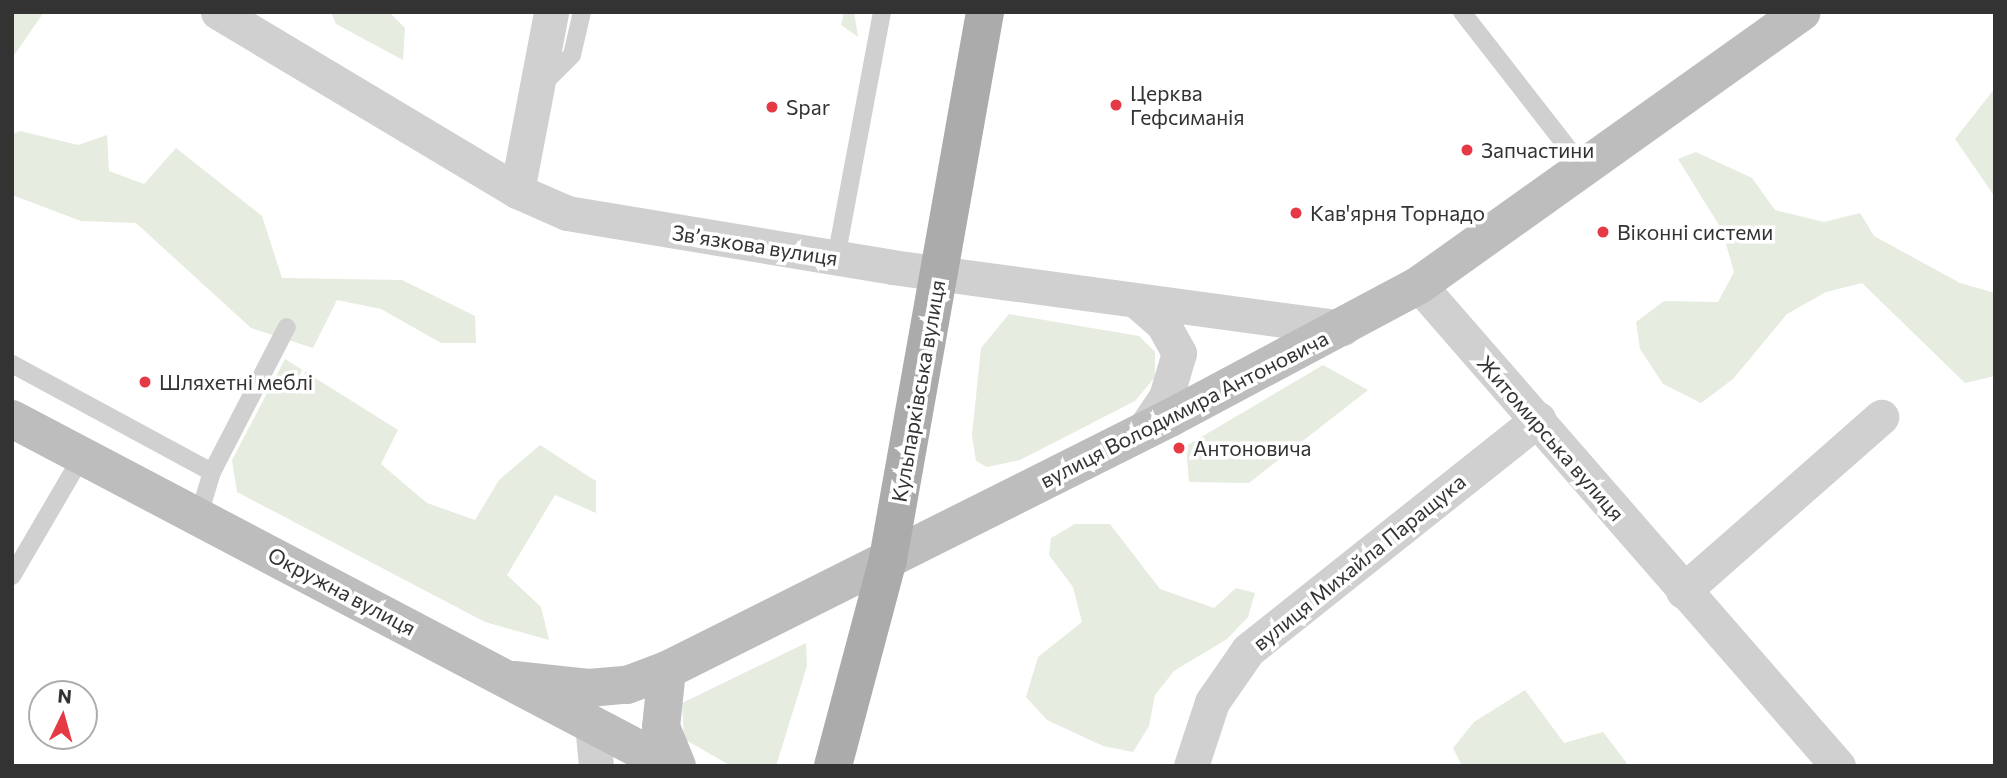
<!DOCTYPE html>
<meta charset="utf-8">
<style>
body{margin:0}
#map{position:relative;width:2007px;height:778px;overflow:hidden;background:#fff;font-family:Commissioner,sans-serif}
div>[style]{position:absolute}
.green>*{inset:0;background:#e6ecdf}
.lane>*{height:18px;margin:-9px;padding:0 9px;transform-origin:9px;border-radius:9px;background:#d0d0d0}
.street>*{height:35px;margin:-17.5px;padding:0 17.5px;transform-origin:17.5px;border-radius:17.5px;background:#d0d0d0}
.secondary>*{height:38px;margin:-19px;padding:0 19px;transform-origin:19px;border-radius:19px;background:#bdbdbd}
.primary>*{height:38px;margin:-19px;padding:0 19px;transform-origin:19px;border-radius:19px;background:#ababab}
.dots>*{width:19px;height:19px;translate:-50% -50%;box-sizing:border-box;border:4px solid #fff;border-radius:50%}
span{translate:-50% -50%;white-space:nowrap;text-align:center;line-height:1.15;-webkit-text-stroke:7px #fff;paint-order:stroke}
.poi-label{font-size:21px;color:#333}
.left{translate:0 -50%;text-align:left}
.street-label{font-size:21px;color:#333}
.frame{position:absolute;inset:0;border:14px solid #333;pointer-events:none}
.north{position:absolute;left:28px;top:680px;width:70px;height:70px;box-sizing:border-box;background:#fff;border:2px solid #adadad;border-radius:50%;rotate:5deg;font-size:19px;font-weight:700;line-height:28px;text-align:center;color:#333}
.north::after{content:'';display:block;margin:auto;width:24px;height:32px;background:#e63946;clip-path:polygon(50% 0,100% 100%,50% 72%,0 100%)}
</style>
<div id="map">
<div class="green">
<div style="clip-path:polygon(12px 12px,44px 12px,15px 54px,12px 53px)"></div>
<div style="clip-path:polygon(331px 12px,389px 12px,405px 28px,403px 60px,336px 24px)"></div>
<div style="clip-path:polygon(844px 12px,854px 12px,858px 37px,841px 25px)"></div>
<div style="clip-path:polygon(1995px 88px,1995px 197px,1955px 139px)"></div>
<div style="clip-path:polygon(20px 131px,78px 145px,107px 135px,109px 171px,144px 184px,176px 148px,262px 216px,282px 278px,402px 280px,475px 316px,476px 343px,441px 343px,381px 309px,337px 300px,313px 348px,251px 328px,136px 223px,81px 221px,12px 195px,12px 134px)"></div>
<div style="clip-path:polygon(1696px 152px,1752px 178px,1775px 210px,1824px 222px,1860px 213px,1874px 236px,1960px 283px,1995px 293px,1995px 376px,1965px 383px,1862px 283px,1826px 292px,1787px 314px,1733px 379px,1701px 403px,1663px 384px,1640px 349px,1636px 322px,1664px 301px,1718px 302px,1734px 272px,1722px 230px,1678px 159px)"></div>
<div style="clip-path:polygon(1009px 314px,1139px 336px,1155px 352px,1155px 377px,1135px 401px,1020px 460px,987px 467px,976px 461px,972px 435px,981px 348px)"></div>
<div style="clip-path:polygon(285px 359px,398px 430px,381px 464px,427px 503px,475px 520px,499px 480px,540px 445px,596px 481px,596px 513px,555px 495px,507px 575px,541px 607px,549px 640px,485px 622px,237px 492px,232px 460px)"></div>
<div style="clip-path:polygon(1323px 365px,1368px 390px,1249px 483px,1189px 482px,1186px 446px)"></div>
<div style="clip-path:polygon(1075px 524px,1110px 524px,1160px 589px,1214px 608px,1236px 588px,1255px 593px,1248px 617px,1227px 639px,1174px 671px,1155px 695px,1149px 726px,1133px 752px,1103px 746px,1047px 720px,1026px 697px,1038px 657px,1082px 622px,1073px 587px,1049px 555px,1051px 538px)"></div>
<div style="clip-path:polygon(806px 643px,807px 666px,776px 766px,731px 766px,684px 739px,682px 703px)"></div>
<div style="clip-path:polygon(1525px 690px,1564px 743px,1603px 732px,1629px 766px,1462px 766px,1453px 748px,1474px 722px)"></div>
</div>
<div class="lane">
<div style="left:1462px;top:12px;width:202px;rotate:52.1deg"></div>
<div style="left:542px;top:85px;width:42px;rotate:-45deg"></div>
<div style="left:572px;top:55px;width:44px;rotate:-76.9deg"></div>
<div style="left:836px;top:258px;width:250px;rotate:-79.4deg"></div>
<div style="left:12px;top:364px;width:227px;rotate:28.4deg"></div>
<div style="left:199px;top:515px;width:45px;rotate:-73.2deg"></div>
<div style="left:212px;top:472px;width:163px;rotate:-62.7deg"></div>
<div style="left:12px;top:576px;width:139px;rotate:-59.7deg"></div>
</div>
<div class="street">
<div style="left:218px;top:12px;width:348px;rotate:30.9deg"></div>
<div style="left:517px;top:191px;width:55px;rotate:23.7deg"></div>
<div style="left:567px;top:213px;width:329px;rotate:9.4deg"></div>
<div style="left:892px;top:267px;width:455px;rotate:7.7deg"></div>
<div style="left:517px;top:191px;width:182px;rotate:-79.2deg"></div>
<div style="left:1419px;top:285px;width:638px;rotate:48.94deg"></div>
<div style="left:1139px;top:303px;width:32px;rotate:41deg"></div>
<div style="left:1163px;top:324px;width:33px;rotate:61deg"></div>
<div style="left:1179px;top:353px;width:46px;rotate:106.5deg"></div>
<div style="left:1166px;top:397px;width:41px;rotate:124.1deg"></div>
<div style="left:1683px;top:591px;width:264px;rotate:-41.3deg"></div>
<div style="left:592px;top:723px;width:43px;rotate:84.7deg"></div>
<div style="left:1191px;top:766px;width:67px;rotate:-71.8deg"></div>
<div style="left:1212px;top:702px;width:63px;rotate:-55.3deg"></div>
<div style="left:1248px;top:650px;width:371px;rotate:-38.5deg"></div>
</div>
<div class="secondary">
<div style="left:12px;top:419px;width:745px;rotate:27.77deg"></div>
<div style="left:667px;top:670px;width:57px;rotate:96deg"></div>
<div style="left:661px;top:727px;width:42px;rotate:67.7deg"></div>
<div style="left:514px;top:680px;width:75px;rotate:6.1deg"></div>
<div style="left:589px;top:688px;width:38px;rotate:-5deg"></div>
<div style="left:627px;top:685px;width:43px;rotate:-20.6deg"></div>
<div style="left:667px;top:670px;width:563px;rotate:-26.61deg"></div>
<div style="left:1170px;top:418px;width:282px;rotate:-28.1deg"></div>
<div style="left:1419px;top:285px;width:470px;rotate:-35.5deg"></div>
</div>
<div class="primary">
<div style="left:833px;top:766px;width:214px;rotate:-75.1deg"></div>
<div style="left:888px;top:559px;width:556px;rotate:-79.94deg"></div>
</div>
<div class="dots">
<div style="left:1116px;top:105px;background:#e63946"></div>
<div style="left:772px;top:107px;background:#e63946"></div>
<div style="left:1467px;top:150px;background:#e63946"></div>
<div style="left:1296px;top:213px;background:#e63946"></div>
<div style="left:1603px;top:232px;background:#e63946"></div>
<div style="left:145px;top:382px;background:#e63946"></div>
<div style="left:1179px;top:448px;background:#e63946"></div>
</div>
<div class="poi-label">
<span class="left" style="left:1130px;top:105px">Церква<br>Гефсиманія</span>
<span class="left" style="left:786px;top:107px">Spar</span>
<span class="left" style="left:1481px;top:150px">Запчастини</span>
<span class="left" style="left:1310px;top:213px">Кав'ярня Торнадо</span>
<span class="left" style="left:1617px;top:232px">Віконні системи</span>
<span class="left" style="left:159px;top:382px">Шляхетні меблі</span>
<span class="left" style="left:1193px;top:448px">Антоновича</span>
</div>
<div class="street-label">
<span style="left:755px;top:245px;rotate:9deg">Звʼязкова вулиця</span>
<span style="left:918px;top:391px;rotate:-80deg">Кульпарківська вулиця</span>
<span style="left:1184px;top:409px;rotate:-27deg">вулиця Володимира Антоновича</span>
<span style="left:1551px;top:438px;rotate:49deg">Житомирська вулиця</span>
<span style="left:1359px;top:562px;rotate:-39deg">вулиця Михайла Паращука</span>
<span style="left:342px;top:591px;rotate:28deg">Окружна вулиця</span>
</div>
<div class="frame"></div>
<div class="north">N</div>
</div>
